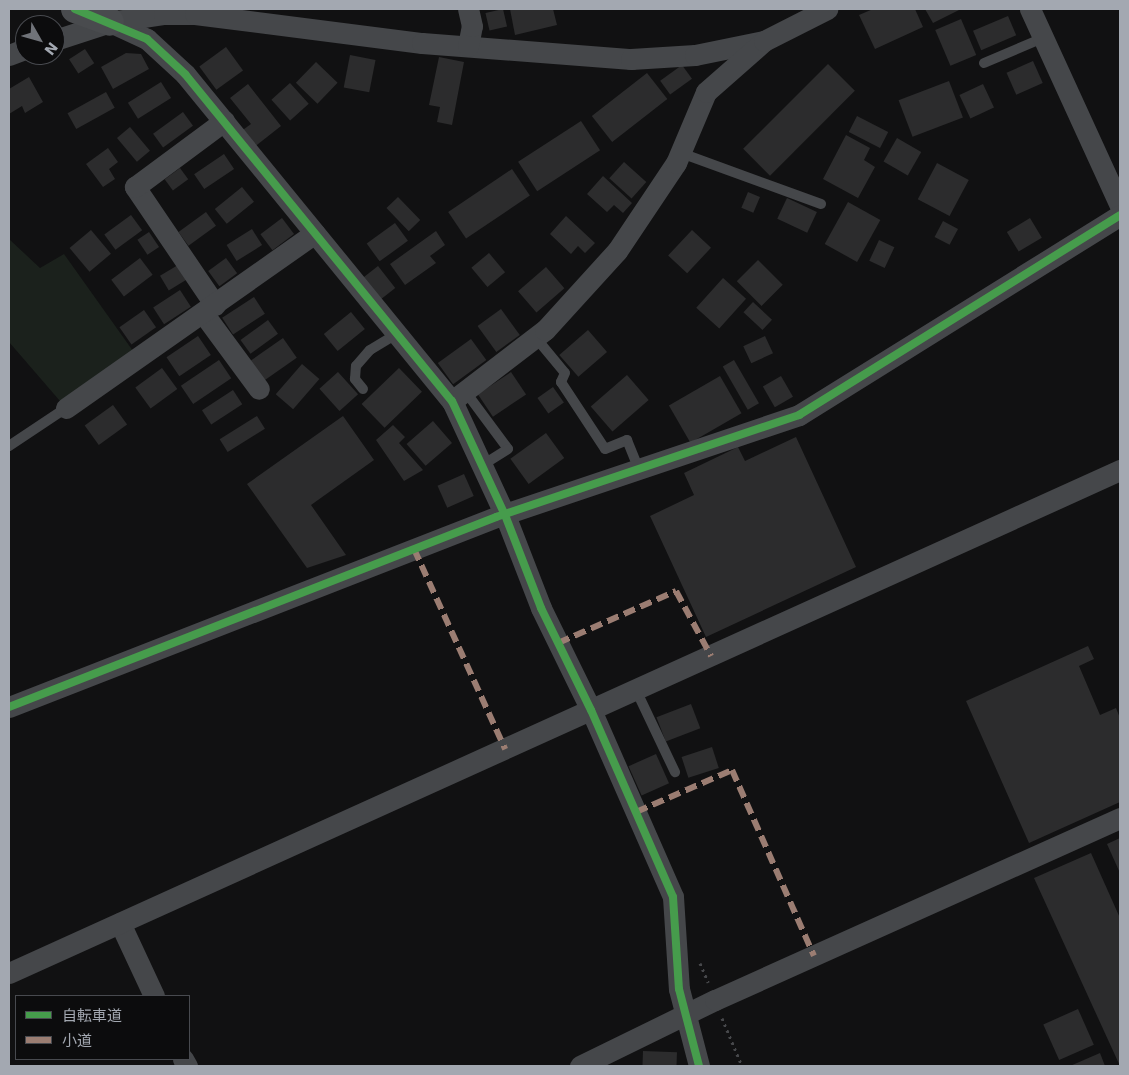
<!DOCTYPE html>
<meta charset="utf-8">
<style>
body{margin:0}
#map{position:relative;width:1129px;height:1075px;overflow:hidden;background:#111112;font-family:"DejaVu Sans","Noto Sans JP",sans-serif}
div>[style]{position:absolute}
.green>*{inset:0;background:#1b211c}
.building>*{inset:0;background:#2c2c2d;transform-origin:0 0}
.path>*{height:3px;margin-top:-1.5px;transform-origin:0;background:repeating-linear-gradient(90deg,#47484b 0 2.5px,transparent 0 6.5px)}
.lane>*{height:10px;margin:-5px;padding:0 5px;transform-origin:5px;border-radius:5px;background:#45474a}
.street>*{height:21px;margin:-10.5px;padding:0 10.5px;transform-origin:10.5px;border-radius:10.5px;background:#45474a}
.secondary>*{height:28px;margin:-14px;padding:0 14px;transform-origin:14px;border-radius:14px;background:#494b4e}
.quiet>*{height:6px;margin-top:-3px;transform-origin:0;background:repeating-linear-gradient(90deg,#9b7d72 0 12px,transparent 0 18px)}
.cycleway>*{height:8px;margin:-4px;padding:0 4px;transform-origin:4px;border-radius:4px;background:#469c4c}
span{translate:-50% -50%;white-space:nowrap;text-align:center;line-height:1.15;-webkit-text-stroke:4px #0c0c0d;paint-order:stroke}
.frame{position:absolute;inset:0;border:10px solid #a3a8b1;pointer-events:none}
.legend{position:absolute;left:15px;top:995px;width:175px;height:65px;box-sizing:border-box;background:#0c0c0d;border:1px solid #484a4f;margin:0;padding:6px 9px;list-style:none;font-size:15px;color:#a3a8b1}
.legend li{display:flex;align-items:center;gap:10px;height:25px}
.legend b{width:25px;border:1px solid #484a4f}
.north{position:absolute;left:15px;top:15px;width:50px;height:50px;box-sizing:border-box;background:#0c0c0d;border:1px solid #484a4f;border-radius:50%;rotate:128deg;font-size:14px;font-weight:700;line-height:20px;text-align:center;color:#a3a8b1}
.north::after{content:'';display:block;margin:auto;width:18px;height:22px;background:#707379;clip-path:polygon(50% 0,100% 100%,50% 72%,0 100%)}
</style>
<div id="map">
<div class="green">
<div style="clip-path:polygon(9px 239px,40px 268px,64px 254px,138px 358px,66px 408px,9px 342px)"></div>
</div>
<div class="building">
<div style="left:503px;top:9px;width:18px;height:18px;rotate:77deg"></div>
<div style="clip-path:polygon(510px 9px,553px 9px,557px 25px,515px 35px)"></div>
<div style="clip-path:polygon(873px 9px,915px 9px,923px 27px,875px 49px,859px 15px)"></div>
<div style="clip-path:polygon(925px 9px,961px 9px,933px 23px)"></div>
<div style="left:1008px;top:16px;width:21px;height:38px;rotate:67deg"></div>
<div style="left:961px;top:19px;width:39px;height:28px;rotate:67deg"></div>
<div style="left:226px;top:47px;width:29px;height:33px;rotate:54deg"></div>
<div style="left:85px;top:49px;width:17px;height:19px;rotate:57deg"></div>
<div style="clip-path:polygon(126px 53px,141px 54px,149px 69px,113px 89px,101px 67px)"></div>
<div style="left:350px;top:55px;width:26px;height:33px;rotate:11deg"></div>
<div style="clip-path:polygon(439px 57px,464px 62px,452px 125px,437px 122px,440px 107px,429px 105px)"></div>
<div style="left:1033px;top:61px;width:24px;height:29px;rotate:66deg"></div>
<div style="left:316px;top:62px;width:30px;height:29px;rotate:44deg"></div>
<div style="left:828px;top:64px;width:38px;height:120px;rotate:45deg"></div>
<div style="left:682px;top:65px;width:17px;height:27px;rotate:54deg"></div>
<div style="left:647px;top:73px;width:33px;height:70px;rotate:52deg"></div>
<div style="clip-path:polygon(29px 77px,43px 102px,25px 113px,22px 106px,9px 114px,9px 89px)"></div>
<div style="left:949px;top:81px;width:39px;height:54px;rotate:69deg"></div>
<div style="left:161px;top:82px;width:19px;height:39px;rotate:58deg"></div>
<div style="left:290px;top:83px;width:28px;height:25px;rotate:48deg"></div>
<div style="clip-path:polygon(248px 84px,281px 126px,253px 148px,240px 132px,251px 124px,230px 98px)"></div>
<div style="left:983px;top:84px;width:26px;height:26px;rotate:65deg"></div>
<div style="left:106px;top:92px;width:18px;height:44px;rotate:61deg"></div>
<div style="left:183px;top:112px;width:17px;height:37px;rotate:54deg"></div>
<div style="left:857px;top:116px;width:35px;height:18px;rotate:27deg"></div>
<div style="left:581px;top:121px;width:35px;height:75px;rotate:57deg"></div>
<div style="left:130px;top:127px;width:31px;height:17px;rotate:50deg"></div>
<div style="clip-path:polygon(846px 135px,870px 148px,864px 160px,875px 167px,858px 198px,823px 179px)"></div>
<div style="left:897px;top:138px;width:28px;height:27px;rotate:30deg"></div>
<div style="clip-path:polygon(108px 148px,118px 162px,109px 169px,115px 179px,103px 187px,86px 164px)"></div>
<div style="left:224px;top:154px;width:18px;height:36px;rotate:56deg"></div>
<div style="left:624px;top:162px;width:30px;height:22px;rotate:42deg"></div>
<div style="left:937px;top:163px;width:36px;height:41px;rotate:28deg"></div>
<div style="left:180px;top:168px;width:14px;height:19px;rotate:54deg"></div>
<div style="left:512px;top:169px;width:32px;height:77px;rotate:56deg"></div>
<div style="clip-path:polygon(603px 176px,632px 203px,623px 213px,614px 205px,607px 212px,587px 194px)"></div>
<div style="left:242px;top:187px;width:19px;height:35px;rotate:51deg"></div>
<div style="left:748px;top:192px;width:13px;height:17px;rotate:23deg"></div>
<div style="left:398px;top:197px;width:32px;height:16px;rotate:46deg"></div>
<div style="left:787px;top:198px;width:33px;height:23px;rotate:25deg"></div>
<div style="left:848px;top:202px;width:37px;height:48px;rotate:29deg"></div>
<div style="left:206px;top:212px;width:17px;height:34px;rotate:54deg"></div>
<div style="left:131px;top:215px;width:19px;height:33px;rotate:54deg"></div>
<div style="clip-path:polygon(566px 216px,595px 243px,585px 253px,578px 246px,571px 254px,550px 234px)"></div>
<div style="left:282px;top:218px;width:20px;height:27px;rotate:53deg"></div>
<div style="left:1030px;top:218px;width:23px;height:27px;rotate:59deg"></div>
<div style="left:943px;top:221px;width:17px;height:18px;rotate:28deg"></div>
<div style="left:395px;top:223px;width:22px;height:35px;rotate:54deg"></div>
<div style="left:252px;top:229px;width:19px;height:30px;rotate:58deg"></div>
<div style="left:91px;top:230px;width:31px;height:28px;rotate:50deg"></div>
<div style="left:692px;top:230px;width:26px;height:35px;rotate:43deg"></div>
<div style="clip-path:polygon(436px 231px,445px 245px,430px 256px,436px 263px,405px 285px,390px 264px)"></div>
<div style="left:149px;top:232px;width:18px;height:14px;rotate:56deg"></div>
<div style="left:879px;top:240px;width:17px;height:23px;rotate:25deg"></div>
<div style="left:489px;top:253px;width:25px;height:23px;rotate:50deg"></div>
<div style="left:140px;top:258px;width:21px;height:36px;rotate:53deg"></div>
<div style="left:226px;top:258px;width:19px;height:22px;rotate:54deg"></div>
<div style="left:758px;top:260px;width:35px;height:30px;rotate:45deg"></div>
<div style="left:178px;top:265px;width:17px;height:21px;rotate:59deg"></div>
<div style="left:378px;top:266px;width:28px;height:19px;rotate:52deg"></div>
<div style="left:546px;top:267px;width:28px;height:37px;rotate:49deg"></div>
<div style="left:723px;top:278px;width:31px;height:40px;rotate:42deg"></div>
<div style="left:180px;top:290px;width:20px;height:32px;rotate:57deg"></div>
<div style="left:254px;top:297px;width:20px;height:38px;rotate:57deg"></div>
<div style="left:753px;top:302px;width:26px;height:14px;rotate:43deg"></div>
<div style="left:501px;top:309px;width:32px;height:29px;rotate:54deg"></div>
<div style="left:144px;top:310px;width:21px;height:30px;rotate:55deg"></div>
<div style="left:351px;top:312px;width:22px;height:35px;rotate:51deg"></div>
<div style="left:268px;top:320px;width:17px;height:34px;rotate:54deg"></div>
<div style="left:588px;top:330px;width:29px;height:38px;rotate:49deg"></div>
<div style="left:198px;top:336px;width:23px;height:38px;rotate:56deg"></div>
<div style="left:765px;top:336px;width:19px;height:24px;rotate:65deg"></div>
<div style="left:283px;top:338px;width:24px;height:41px;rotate:55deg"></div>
<div style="left:471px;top:339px;width:26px;height:41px;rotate:54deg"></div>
<div style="left:219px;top:360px;width:22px;height:46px;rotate:56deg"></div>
<div style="left:734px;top:360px;width:50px;height:13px;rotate:60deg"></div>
<div style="left:302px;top:364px;width:23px;height:40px;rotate:41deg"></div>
<div style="left:162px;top:368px;width:26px;height:33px;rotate:54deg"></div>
<div style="left:399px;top:368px;width:33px;height:52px;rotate:46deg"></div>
<div style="left:338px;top:372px;width:30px;height:25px;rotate:48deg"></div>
<div style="left:511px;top:372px;width:27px;height:40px;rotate:56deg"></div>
<div style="left:627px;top:375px;width:33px;height:48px;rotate:49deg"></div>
<div style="left:720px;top:376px;width:43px;height:59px;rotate:60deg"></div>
<div style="left:781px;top:376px;width:24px;height:21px;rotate:60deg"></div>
<div style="left:553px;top:387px;width:19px;height:19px;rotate:55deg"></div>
<div style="left:233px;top:390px;width:17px;height:37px;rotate:57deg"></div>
<div style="left:113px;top:405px;width:24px;height:35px;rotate:54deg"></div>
<div style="left:257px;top:416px;width:15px;height:44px;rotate:58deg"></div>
<div style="clip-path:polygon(343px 416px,374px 460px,311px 505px,346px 555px,307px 568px,247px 484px)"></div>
<div style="left:433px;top:421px;width:29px;height:35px;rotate:49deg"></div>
<div style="clip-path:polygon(393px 425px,405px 437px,399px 443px,423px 470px,404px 481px,376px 440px)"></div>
<div style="left:546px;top:433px;width:31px;height:44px;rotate:54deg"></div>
<div style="clip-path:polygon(796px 437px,856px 567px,706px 637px,650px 516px,694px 495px,684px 473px,738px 447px,745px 461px)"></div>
<div style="left:464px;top:474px;width:24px;height:29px;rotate:66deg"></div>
<div style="clip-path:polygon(1088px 646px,1094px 659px,1079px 666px,1100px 715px,1116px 708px,1120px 718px,1120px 802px,1029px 843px,966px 701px)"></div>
<div style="left:691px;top:704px;width:26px;height:37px;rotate:69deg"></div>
<div style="left:712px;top:747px;width:22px;height:32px;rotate:72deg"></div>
<div style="left:656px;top:754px;width:32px;height:30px;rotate:66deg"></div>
<div style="clip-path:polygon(1120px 838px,1120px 873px,1107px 844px)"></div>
<div style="clip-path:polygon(1091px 853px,1120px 918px,1120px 1066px,1034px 878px)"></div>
<div style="left:1078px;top:1009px;width:39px;height:38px;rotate:66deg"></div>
<div style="left:643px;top:1051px;width:34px;height:15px;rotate:2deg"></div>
<div style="clip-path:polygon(1100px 1053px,1105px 1066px,1070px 1066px)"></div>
</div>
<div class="path">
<div style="left:700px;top:963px;width:21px;rotate:67deg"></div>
<div style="left:722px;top:1018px;width:52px;rotate:67.4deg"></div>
</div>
<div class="lane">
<div style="left:984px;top:63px;width:64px;rotate:-23deg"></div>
<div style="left:681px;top:153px;width:149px;rotate:20deg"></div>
<div style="left:536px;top:338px;width:45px;rotate:50.4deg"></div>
<div style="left:565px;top:373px;width:10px;rotate:114deg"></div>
<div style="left:561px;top:382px;width:80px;rotate:56.7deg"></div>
<div style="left:605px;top:449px;width:24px;rotate:-22deg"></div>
<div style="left:627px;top:440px;width:31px;rotate:68deg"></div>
<div style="left:363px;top:389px;width:13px;rotate:-129deg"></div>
<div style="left:355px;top:379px;width:13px;rotate:-86deg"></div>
<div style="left:356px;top:366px;width:21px;rotate:-49deg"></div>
<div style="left:370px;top:350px;width:31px;rotate:-31deg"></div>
<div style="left:465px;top:391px;width:72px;rotate:53.4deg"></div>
<div style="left:508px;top:449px;width:31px;rotate:148deg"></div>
<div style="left:9px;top:446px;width:69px;rotate:-33.7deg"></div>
<div style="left:636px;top:690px;width:91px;rotate:64.6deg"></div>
</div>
<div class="street">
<div style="left:1030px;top:9px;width:217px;rotate:65.4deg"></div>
<div style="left:110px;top:22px;width:41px;rotate:24.7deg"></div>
<div style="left:147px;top:39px;width:52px;rotate:42.6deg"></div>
<div style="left:185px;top:74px;width:422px;rotate:50.8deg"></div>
<div style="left:452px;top:401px;width:126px;rotate:65.1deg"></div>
<div style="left:505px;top:515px;width:100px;rotate:68.8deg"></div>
<div style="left:541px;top:608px;width:114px;rotate:63.9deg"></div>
<div style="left:591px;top:710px;width:204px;rotate:66.3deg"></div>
<div style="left:673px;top:897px;width:92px;rotate:86.3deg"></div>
<div style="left:679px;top:989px;width:80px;rotate:75.4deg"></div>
<div style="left:55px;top:40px;width:58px;rotate:-18.1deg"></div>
<div style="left:110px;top:22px;width:55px;rotate:-8.4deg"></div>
<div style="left:164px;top:14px;width:31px"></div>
<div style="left:195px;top:14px;width:229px;rotate:7.3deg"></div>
<div style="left:422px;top:43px;width:210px;rotate:4.4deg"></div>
<div style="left:631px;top:59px;width:64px;rotate:-3.6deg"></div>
<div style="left:695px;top:55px;width:70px;rotate:-11.5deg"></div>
<div style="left:468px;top:46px;width:20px;rotate:-79deg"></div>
<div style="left:472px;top:26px;width:17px;rotate:-103deg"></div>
<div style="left:9px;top:55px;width:17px;rotate:-21deg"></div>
<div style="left:215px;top:305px;width:143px;rotate:-124.1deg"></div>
<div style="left:135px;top:187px;width:111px;rotate:-36.6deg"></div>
<div style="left:203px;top:313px;width:94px;rotate:53.6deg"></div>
<div style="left:452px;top:401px;width:117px;rotate:-37.4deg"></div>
<div style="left:545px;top:330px;width:107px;rotate:-47.7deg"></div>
<div style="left:617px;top:251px;width:106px;rotate:-56.2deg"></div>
<div style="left:676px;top:163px;width:77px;rotate:-67.1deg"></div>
<div style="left:706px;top:92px;width:77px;rotate:-41.3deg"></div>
<div style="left:764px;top:41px;width:71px;rotate:-26.9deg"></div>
<div style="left:66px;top:408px;width:304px;rotate:-35.1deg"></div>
<div style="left:9px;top:707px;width:523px;rotate:-21.31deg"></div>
<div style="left:496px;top:517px;width:320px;rotate:-18.6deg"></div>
<div style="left:799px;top:415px;width:378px;rotate:-31.9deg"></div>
<div style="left:120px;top:923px;width:81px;rotate:65deg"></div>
<div style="left:9px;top:973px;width:1220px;rotate:-24.36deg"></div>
<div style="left:183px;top:1059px;width:8px;rotate:60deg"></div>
<div style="left:580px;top:1066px;width:150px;rotate:-26.1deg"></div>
<div style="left:715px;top:1000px;width:444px;rotate:-24.2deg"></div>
</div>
<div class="secondary">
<div style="left:75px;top:9px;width:37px;rotate:20deg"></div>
</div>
<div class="quiet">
<div style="left:414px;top:549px;width:220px;rotate:65.5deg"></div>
<div style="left:558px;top:643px;width:129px;rotate:-23.8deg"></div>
<div style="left:676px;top:591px;width:74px;rotate:61.7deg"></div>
<div style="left:636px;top:812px;width:105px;rotate:-23.6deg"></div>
<div style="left:732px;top:770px;width:203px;rotate:66.2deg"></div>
</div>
<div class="cycleway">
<div style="left:75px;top:9px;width:78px;rotate:22.6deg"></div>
<div style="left:147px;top:39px;width:52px;rotate:42.6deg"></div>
<div style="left:185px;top:74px;width:422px;rotate:50.8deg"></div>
<div style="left:452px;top:401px;width:126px;rotate:65.1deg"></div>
<div style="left:505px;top:515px;width:100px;rotate:68.8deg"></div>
<div style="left:541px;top:608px;width:114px;rotate:63.9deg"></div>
<div style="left:591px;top:710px;width:204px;rotate:66.3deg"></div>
<div style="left:673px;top:897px;width:92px;rotate:86.3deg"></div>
<div style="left:679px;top:989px;width:80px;rotate:75.4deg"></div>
<div style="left:9px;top:707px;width:523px;rotate:-21.31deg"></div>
<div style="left:496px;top:517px;width:320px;rotate:-18.6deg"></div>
<div style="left:799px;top:415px;width:378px;rotate:-31.9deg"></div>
</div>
<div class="frame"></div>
<ul class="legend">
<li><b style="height:6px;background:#469c4c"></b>自転車道</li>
<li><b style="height:6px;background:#9b7d72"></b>小道</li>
</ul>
<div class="north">N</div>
</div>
